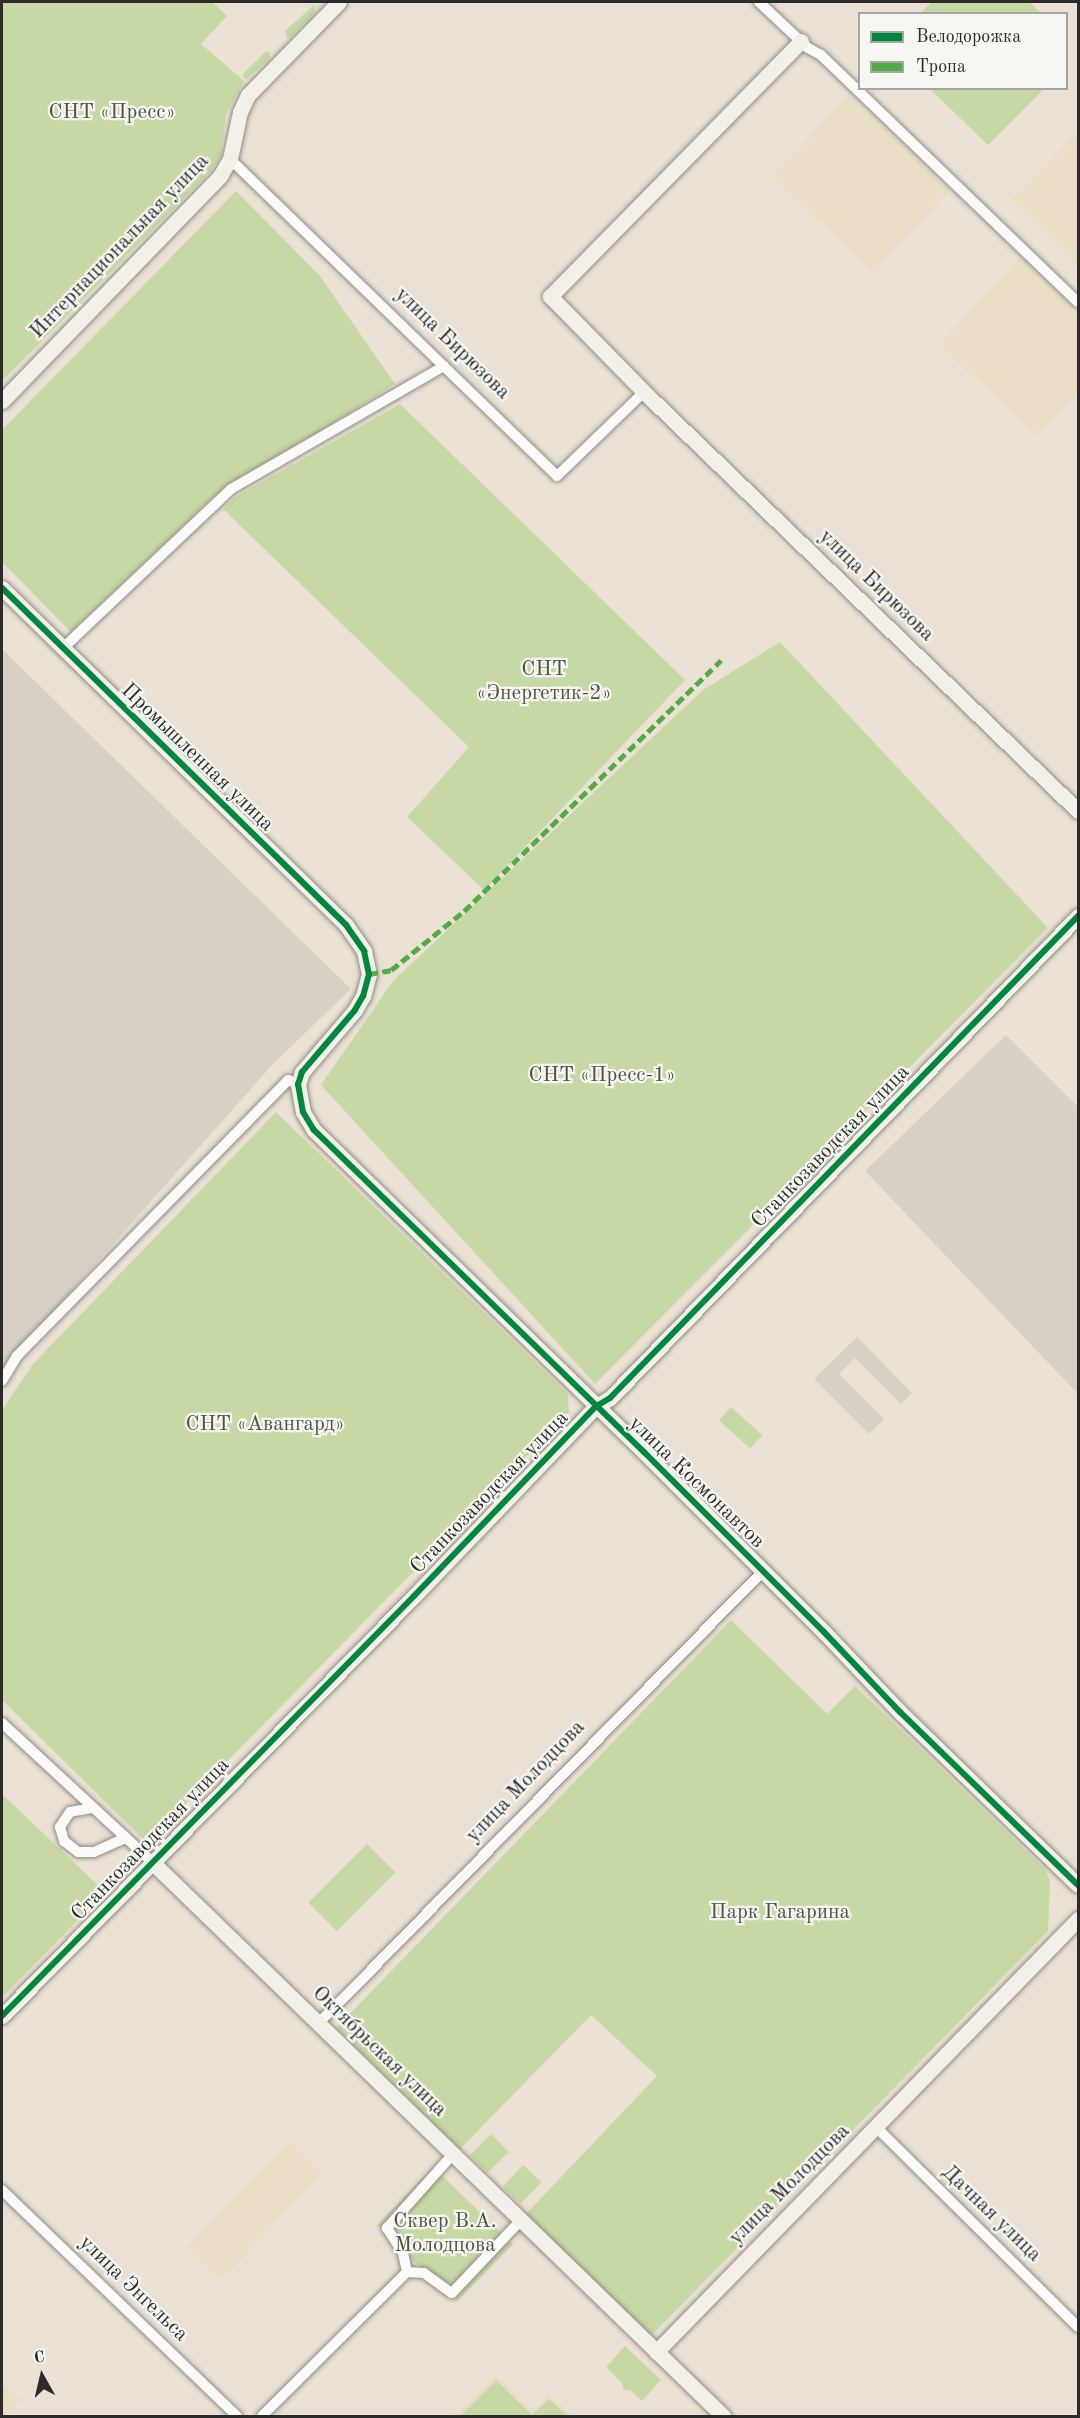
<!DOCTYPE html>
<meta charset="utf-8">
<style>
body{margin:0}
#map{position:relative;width:1080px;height:2418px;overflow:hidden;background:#eae1d4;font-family:"Old Standard TT",serif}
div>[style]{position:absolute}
.built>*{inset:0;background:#e9ddc6;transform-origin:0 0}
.industrial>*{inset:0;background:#d8d0c5}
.green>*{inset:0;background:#c6d8a4;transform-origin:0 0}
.roads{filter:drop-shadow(0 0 2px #908c85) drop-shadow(0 0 2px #908c85)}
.street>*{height:10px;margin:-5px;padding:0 5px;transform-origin:5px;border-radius:5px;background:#fcfaf9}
.secondary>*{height:15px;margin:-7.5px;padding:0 7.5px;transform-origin:7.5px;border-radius:7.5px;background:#f3f0ea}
.quiet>*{height:4.5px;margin-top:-2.25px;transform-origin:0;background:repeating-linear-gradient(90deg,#54ab44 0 9px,transparent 0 13.5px)}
.cycleway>*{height:6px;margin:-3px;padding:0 3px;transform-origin:3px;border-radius:3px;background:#00873e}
span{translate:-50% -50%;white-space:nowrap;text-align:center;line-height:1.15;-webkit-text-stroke:4.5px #f6f6f2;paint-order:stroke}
.park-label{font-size:21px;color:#4a5440}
.street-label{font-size:21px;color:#2b2b2b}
.frame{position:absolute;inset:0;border:3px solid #2b2b2b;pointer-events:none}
.legend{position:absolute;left:858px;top:12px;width:210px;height:78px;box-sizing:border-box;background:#f6f6f2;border:2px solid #a5a5a2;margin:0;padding:8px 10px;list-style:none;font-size:18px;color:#2b2b2b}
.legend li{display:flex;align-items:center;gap:12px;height:30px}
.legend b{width:30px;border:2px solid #a5a5a2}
.north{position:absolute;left:12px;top:2346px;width:60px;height:60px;-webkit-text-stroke:4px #f6f6f2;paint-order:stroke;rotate:352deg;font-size:16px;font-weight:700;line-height:24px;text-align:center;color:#2b2b2b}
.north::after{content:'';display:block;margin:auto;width:21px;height:27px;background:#2b2b2b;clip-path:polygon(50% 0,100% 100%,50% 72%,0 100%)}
</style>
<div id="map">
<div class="built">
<div style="left:848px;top:95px;width:140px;height:112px;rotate:43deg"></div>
<div style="clip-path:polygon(1078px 131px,1078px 265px,1013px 200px)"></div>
<div style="clip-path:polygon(1020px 257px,1078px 311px,1078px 392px,1038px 436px,939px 344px)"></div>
<div style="left:289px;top:2141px;width:47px;height:148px;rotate:44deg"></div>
<div style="clip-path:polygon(496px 2374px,533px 2409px,548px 2394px,572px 2416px,454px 2416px)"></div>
<div style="clip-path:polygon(2px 2380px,2px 2385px,22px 2400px,5px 2416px,2px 2416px)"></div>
</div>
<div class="industrial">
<div style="clip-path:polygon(2px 649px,351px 989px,273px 1064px,2px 1369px)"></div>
<div style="clip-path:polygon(1006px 1035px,1078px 1107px,1078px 1394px,865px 1171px)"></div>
<div style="clip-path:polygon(857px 1337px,912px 1393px,901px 1404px,855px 1358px,839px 1374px,884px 1419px,869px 1434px,814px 1379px)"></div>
</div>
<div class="green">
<div style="clip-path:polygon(2px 2px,212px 2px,227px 16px,201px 44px,244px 81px,226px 114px,221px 155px,212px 170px,2px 381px)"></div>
<div style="clip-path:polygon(932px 2px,1029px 2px,1041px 13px,920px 13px)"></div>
<div style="clip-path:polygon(314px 5px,316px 11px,291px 37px,287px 38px,285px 31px)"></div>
<div style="clip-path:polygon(266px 51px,269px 52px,270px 58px,246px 80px,242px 75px)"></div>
<div style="clip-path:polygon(930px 89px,1044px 89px,988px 145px)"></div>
<div style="clip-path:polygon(236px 191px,320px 276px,395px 384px,210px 500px,71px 632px,2px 562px,2px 430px)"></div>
<div style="clip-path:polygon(400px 404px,685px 680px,484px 890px,407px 817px,469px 747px,223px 509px,237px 496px)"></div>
<div style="clip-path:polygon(780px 642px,1048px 928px,595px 1384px,321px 1085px,393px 981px,703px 690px)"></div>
<div style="clip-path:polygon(276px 1112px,568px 1394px,569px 1413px,147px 1843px,2px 1700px,2px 1410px,33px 1364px)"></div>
<div style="left:731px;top:1407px;width:42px;height:18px;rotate:42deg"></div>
<div style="clip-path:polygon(731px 1620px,827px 1714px,855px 1686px,1045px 1869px,1050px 1881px,1048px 1931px,651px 2336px,525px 2215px,657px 2076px,591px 2015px,460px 2149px,336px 2028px)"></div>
<div style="clip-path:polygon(2px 1794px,105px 1892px,2px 1998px)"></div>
<div style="left:367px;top:1844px;width:40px;height:83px;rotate:45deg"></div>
<div style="left:491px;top:2134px;width:25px;height:30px;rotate:45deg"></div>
<div style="left:523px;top:2165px;width:25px;height:30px;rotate:43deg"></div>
<div style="left:433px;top:2167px;width:111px;height:81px;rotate:44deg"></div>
<div style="clip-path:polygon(625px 2346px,661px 2380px,642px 2401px,630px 2390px,624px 2390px,622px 2383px,606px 2367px)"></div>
<div style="clip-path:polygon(496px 2380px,532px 2415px,549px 2399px,567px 2416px,460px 2416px)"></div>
</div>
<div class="roads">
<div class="street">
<div style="left:759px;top:2px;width:67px;rotate:43.2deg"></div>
<div style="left:808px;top:48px;width:15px;rotate:28deg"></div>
<div style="left:821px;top:55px;width:356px;rotate:43.9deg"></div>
<div style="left:230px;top:159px;width:455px;rotate:44.1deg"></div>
<div style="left:557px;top:476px;width:121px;rotate:-44deg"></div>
<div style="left:62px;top:649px;width:233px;rotate:-43.4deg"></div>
<div style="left:231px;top:489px;width:246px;rotate:-30deg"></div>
<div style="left:2px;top:1381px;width:29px;rotate:-59deg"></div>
<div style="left:17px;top:1356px;width:387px;rotate:-45.5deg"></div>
<div style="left:288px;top:1080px;width:11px;rotate:22deg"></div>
<div style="left:2px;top:1723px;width:205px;rotate:42.8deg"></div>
<div style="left:92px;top:1808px;width:22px;rotate:170deg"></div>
<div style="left:70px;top:1812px;width:18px;rotate:124deg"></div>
<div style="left:60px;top:1827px;width:15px;rotate:74deg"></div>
<div style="left:64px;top:1841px;width:18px;rotate:38deg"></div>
<div style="left:78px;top:1852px;width:16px"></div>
<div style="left:94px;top:1852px;width:34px;rotate:-24deg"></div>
<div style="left:319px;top:2023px;width:634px;rotate:-45.51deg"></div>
<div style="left:877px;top:2128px;width:283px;rotate:44.7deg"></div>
<div style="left:454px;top:2153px;width:101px;rotate:131.8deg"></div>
<div style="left:387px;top:2228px;width:30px;rotate:57deg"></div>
<div style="left:403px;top:2253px;width:19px;rotate:78deg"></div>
<div style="left:407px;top:2272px;width:17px;rotate:3deg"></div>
<div style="left:424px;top:2273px;width:34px;rotate:36deg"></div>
<div style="left:452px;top:2293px;width:100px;rotate:-46.6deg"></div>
<div style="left:2px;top:2190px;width:326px;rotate:43.9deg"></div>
<div style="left:262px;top:2416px;width:204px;rotate:-44.8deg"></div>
</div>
<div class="secondary">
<div style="left:801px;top:41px;width:358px;rotate:134.5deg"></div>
<div style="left:550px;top:296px;width:134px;rotate:45.6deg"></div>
<div style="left:644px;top:392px;width:603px;rotate:43.99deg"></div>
<div style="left:2px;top:401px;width:313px;rotate:-45.9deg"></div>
<div style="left:220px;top:176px;width:20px;rotate:-60deg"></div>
<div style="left:230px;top:159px;width:48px;rotate:-78deg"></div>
<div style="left:240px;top:112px;width:19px;rotate:-65deg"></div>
<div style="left:248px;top:95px;width:130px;rotate:-45.6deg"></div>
<div style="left:2px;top:588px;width:482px;rotate:44.4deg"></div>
<div style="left:346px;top:925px;width:32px;rotate:55deg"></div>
<div style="left:364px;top:951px;width:24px;rotate:78deg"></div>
<div style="left:369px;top:974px;width:23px;rotate:105deg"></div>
<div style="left:363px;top:996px;width:16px;rotate:120deg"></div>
<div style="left:355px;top:1010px;width:82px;rotate:130.5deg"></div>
<div style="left:302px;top:1072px;width:13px;rotate:108deg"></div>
<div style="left:298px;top:1084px;width:28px;rotate:80deg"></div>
<div style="left:303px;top:1112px;width:21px;rotate:59deg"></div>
<div style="left:314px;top:1130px;width:461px;rotate:44.3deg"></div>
<div style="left:644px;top:1452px;width:255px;rotate:45deg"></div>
<div style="left:824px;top:1632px;width:110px;rotate:46.5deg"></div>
<div style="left:900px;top:1712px;width:248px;rotate:44.2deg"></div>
<div style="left:152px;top:1862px;width:796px;rotate:44.13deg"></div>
<div style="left:2px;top:2016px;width:588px;rotate:-45.55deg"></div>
<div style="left:414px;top:1596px;width:262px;rotate:-46.2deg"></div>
<div style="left:595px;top:1407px;width:17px;rotate:-31deg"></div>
<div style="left:610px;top:1398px;width:672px;rotate:-45.84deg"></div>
<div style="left:656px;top:2352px;width:605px;rotate:-45.74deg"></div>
</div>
</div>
<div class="quiet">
<div style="left:369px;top:974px;width:22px;rotate:-10deg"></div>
<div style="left:391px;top:970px;width:94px;rotate:-38.9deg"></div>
<div style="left:464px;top:911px;width:359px;rotate:-44.3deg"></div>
</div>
<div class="cycleway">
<div style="left:2px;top:588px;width:482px;rotate:44.4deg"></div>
<div style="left:346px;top:925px;width:32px;rotate:55deg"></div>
<div style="left:364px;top:951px;width:24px;rotate:78deg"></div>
<div style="left:369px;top:974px;width:23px;rotate:105deg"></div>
<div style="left:363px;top:996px;width:16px;rotate:120deg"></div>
<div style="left:355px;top:1010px;width:82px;rotate:130.5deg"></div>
<div style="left:302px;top:1072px;width:13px;rotate:108deg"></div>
<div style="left:298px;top:1084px;width:28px;rotate:80deg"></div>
<div style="left:303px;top:1112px;width:21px;rotate:59deg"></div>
<div style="left:314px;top:1130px;width:461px;rotate:44.3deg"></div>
<div style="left:644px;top:1452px;width:255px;rotate:45deg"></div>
<div style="left:824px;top:1632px;width:110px;rotate:46.5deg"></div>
<div style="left:900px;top:1712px;width:248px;rotate:44.2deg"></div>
<div style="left:2px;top:2016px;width:588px;rotate:-45.55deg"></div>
<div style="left:414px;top:1596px;width:262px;rotate:-46.2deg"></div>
<div style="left:595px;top:1407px;width:17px;rotate:-31deg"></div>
<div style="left:610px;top:1398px;width:672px;rotate:-45.84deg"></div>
</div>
<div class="park-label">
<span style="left:112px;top:113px">СНТ «Пресс»</span>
<span style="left:544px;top:682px">СНТ<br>«Энергетик-2»</span>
<span style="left:602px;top:1076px">СНТ «Пресс-1»</span>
<span style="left:265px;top:1425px">СНТ «Авангард»</span>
<span style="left:780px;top:1913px">Парк Гагарина</span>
<span style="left:445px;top:2234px">Сквер В.А.<br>Молодцова</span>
</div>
<div class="street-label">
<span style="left:120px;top:247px;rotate:-46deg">Интернациональная улица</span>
<span style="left:452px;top:344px;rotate:44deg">улица Бирюзова</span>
<span style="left:876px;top:586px;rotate:44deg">улица Бирюзова</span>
<span style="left:197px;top:758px;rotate:44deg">Промышленная улица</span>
<span style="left:831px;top:1147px;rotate:-46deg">Станкозаводская улица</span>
<span style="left:696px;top:1483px;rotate:44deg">улица Космонавтов</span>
<span style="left:490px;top:1493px;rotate:-46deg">Станкозаводская улица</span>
<span style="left:526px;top:1782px;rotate:-46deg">улица Молодцова</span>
<span style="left:151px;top:1840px;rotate:-46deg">Станкозаводская улица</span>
<span style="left:379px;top:2052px;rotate:44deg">Октябрьская улица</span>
<span style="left:790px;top:2185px;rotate:-45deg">улица Молодцова</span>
<span style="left:991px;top:2214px;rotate:44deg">Дачная улица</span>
<span style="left:133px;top:2289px;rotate:44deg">улица Энгельса</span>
</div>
<div class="frame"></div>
<ul class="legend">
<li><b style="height:8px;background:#00873e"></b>Велодорожка</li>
<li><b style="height:8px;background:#54ab44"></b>Тропа</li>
</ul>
<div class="north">С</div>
</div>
